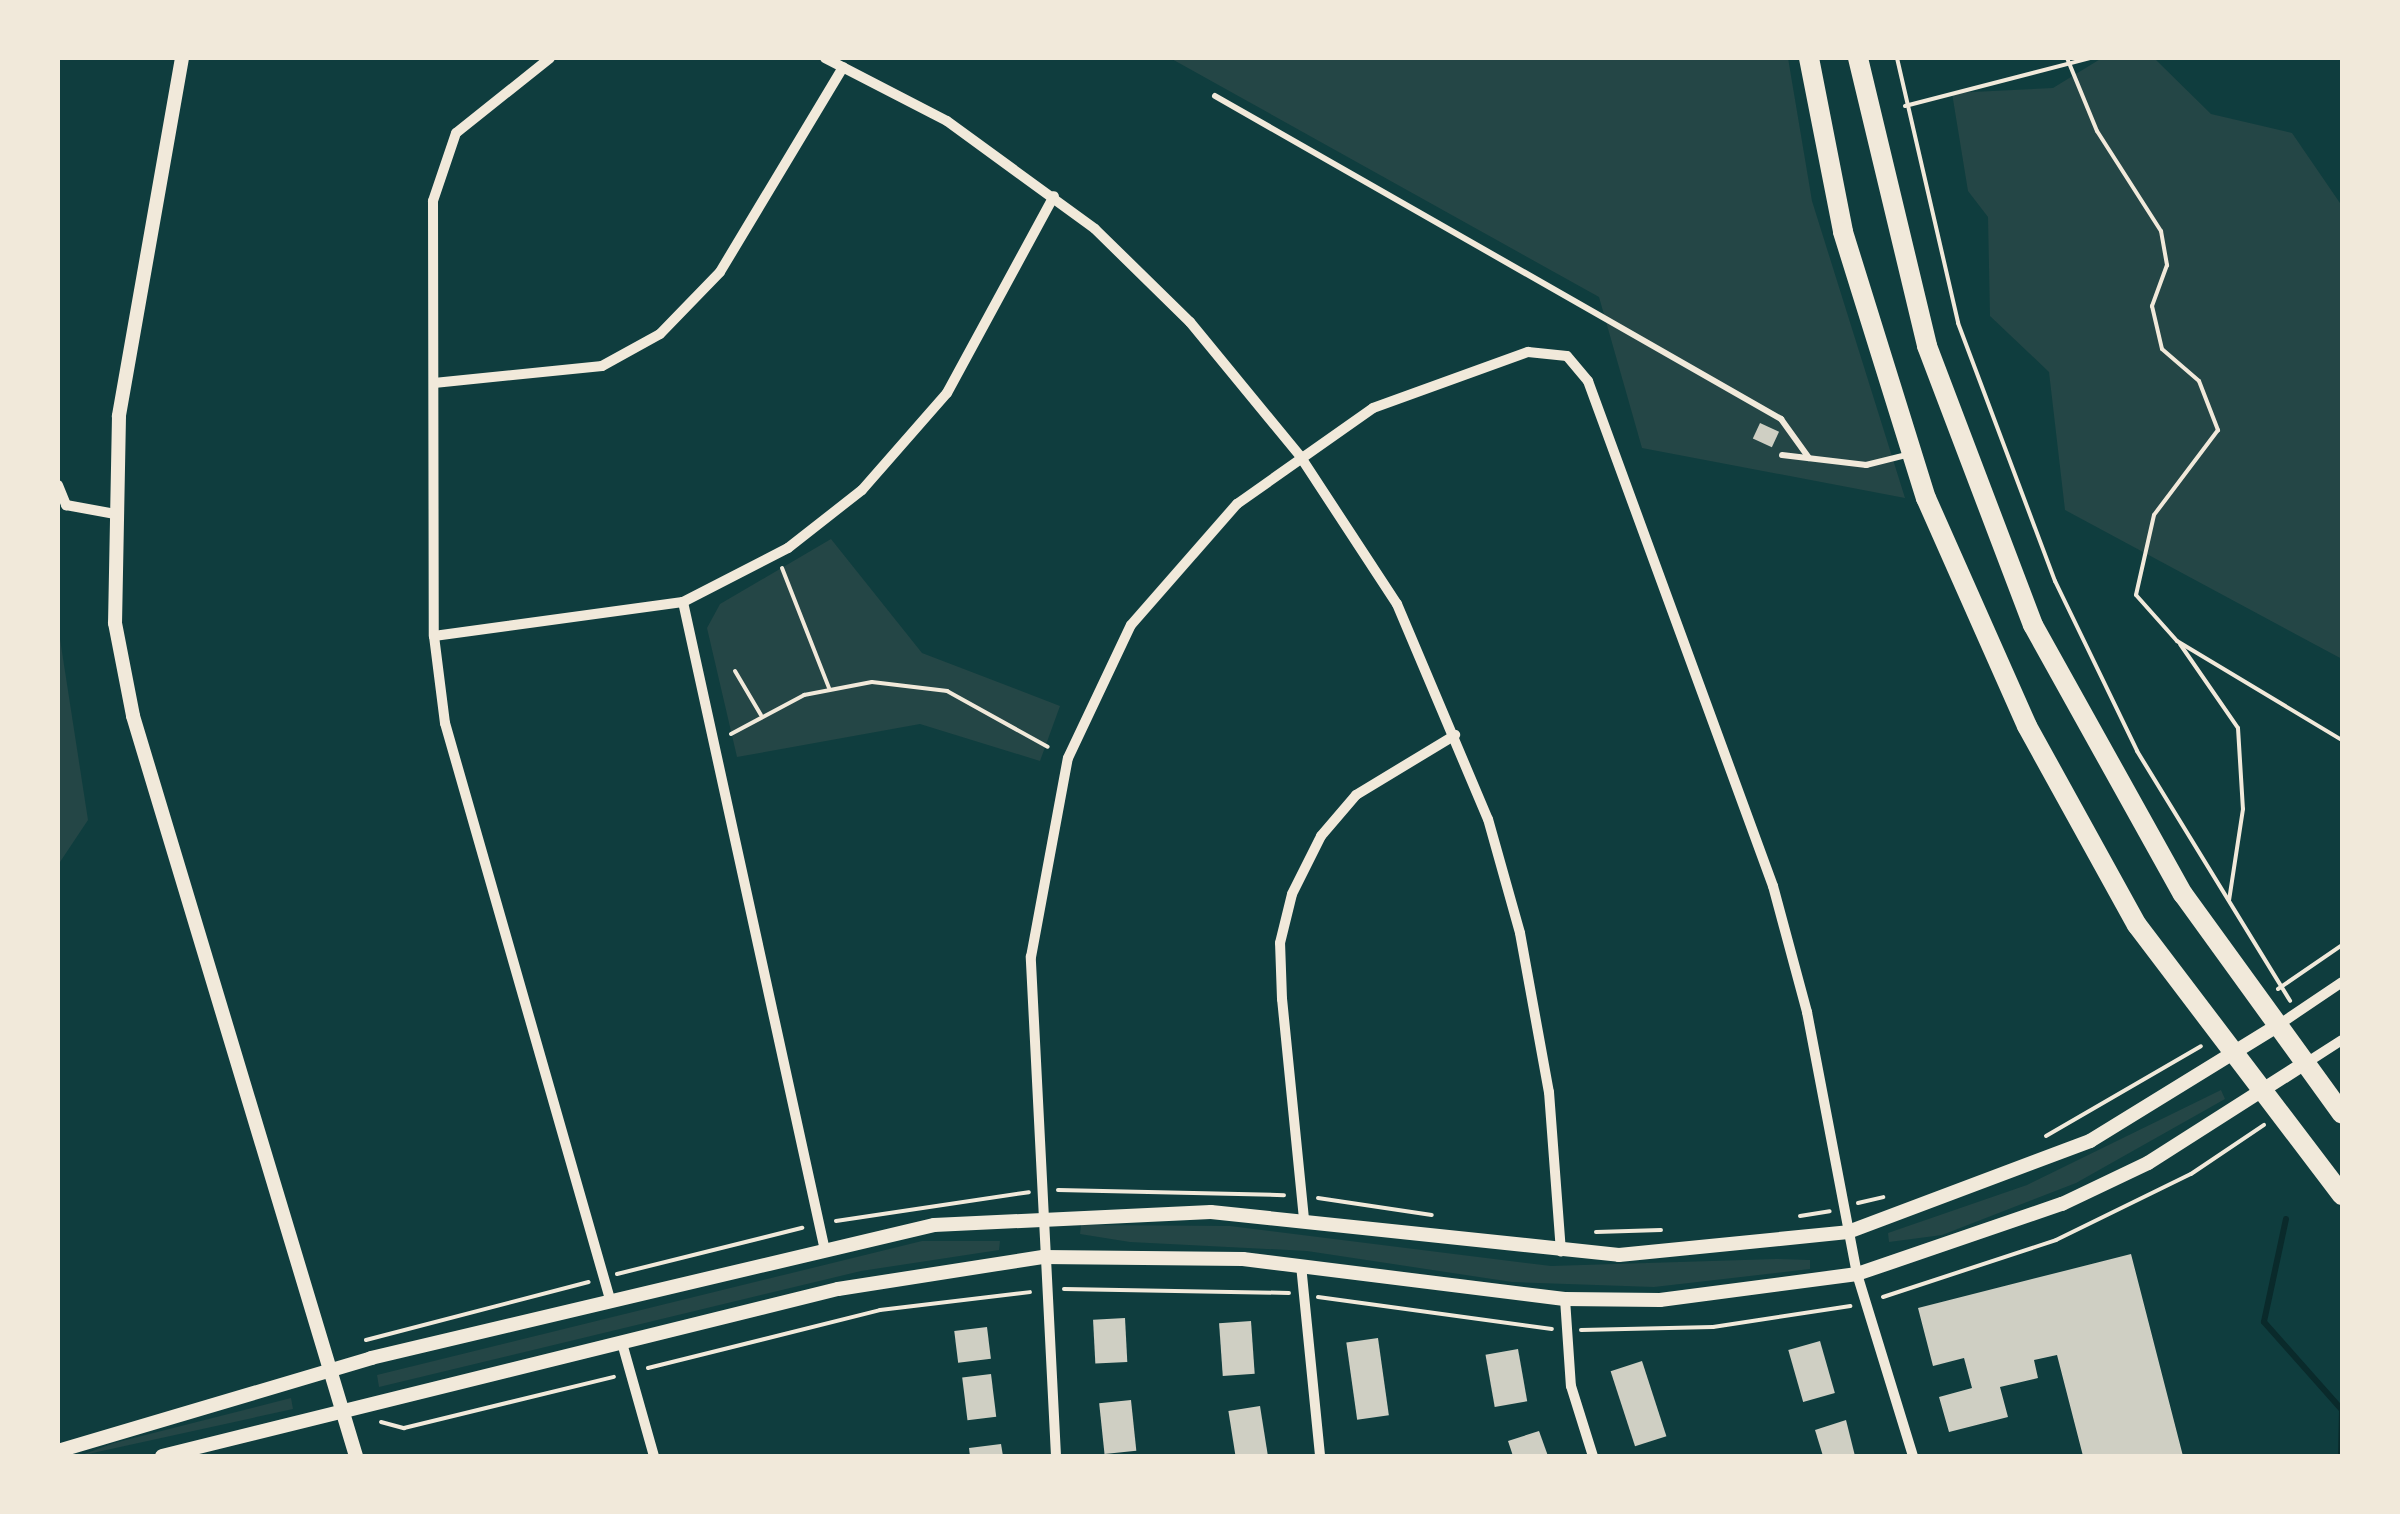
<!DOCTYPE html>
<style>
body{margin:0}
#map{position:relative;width:2400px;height:1514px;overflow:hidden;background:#0f3d3e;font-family:"Roboto Condensed",sans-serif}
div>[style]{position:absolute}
.green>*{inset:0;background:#244646}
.stream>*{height:6px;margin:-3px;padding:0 3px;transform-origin:3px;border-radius:3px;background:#0a2a2b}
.building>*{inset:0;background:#cfcfc3;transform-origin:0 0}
.path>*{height:4px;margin:-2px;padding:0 2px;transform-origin:2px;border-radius:2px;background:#f1e9da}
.service>*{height:6px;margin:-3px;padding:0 3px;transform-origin:3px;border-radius:3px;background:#f1e9da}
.minor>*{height:10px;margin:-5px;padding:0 5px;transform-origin:5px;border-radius:5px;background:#f1e9da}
.tertiary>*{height:14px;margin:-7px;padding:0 7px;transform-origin:7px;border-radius:7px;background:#f1e9da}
.trunk>*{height:20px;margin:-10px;padding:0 10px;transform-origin:10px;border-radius:10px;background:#f1e9da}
span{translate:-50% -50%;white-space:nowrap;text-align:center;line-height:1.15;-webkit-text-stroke:8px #f1e9da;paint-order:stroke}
.frame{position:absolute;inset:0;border:60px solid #f1e9da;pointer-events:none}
</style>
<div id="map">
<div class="green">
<div style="clip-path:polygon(1170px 58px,1788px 58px,1812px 201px,1905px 498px,1642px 448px,1599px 297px)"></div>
<div style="clip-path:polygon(2102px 58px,2154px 58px,2211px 114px,2292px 133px,2342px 206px,2342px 659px,2065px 510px,2049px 372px,1990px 316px,1988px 217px,1968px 191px,1952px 93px,2053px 88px)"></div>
<div style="clip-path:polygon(831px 539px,922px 653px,1060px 706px,1040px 761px,920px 724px,737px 757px,707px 628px,720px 604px)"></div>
<div style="clip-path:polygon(58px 626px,88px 820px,58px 865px)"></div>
<div style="clip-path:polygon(2221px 1090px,2225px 1099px,2076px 1183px,1942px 1235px,1889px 1242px,1888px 1233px,2027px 1185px)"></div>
<div style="clip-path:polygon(1081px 1225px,1230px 1226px,1551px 1266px,1776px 1259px,1810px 1260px,1810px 1269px,1654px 1287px,1512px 1282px,1307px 1251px,1130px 1242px,1080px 1234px)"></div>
<div style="clip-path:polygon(922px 1241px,1000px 1241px,999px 1250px,861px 1271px,379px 1387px,377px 1375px)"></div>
<div style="clip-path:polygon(291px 1398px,293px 1409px,79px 1456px,114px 1443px)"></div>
</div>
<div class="stream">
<div style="left:2286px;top:1219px;width:105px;rotate:102.1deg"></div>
<div style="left:2264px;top:1322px;width:118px;rotate:48.4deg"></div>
<div style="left:2342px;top:1410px;width:46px;rotate:91.2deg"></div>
</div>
<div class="building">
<div style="left:1760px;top:423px;width:21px;height:17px;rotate:25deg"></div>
<div style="clip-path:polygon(2131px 1254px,2183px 1456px,2083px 1456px,2057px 1355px,2034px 1360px,2038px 1378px,2000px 1387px,2008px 1417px,1949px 1432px,1939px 1397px,1972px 1388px,1964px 1358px,1933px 1366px,1918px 1308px)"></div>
<div style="left:1125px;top:1318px;width:44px;height:32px;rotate:87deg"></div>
<div style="left:1251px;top:1321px;width:53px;height:32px;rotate:86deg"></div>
<div style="left:987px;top:1327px;width:32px;height:33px;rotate:83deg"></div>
<div style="left:1378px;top:1338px;width:78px;height:32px;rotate:82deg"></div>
<div style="left:1820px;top:1341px;width:54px;height:33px;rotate:74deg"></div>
<div style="left:1518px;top:1349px;width:53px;height:33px;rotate:80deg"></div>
<div style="left:1642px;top:1361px;width:79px;height:33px;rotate:72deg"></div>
<div style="left:991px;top:1374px;width:43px;height:29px;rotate:83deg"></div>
<div style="left:1131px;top:1400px;width:51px;height:32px;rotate:84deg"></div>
<div style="left:1260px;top:1406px;width:51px;height:32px;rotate:81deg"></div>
<div style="clip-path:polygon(1846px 1420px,1855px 1456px,1823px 1456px,1815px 1430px)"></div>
<div style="clip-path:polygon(1539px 1431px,1548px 1456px,1513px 1456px,1508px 1441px)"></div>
<div style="clip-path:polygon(1001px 1444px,1003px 1456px,970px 1456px,969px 1448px)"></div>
</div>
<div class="path">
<div style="left:1897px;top:58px;width:272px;rotate:77deg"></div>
<div style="left:1958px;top:323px;width:276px;rotate:69.4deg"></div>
<div style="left:2055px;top:581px;width:189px;rotate:64.2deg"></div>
<div style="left:2137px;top:751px;width:293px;rotate:58.5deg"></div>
<div style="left:2067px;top:58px;width:79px;rotate:67.7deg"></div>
<div style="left:2097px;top:131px;width:119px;rotate:57.4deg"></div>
<div style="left:2161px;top:231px;width:35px;rotate:80deg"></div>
<div style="left:2167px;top:265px;width:44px;rotate:110.1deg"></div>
<div style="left:2152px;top:306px;width:44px;rotate:76.9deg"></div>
<div style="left:2162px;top:349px;width:49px;rotate:40.9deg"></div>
<div style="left:2199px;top:381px;width:53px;rotate:68.8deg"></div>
<div style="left:2218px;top:430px;width:106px;rotate:127deg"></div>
<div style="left:2154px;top:515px;width:82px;rotate:102.7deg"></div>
<div style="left:2136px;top:595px;width:62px;rotate:48.3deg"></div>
<div style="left:2177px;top:641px;width:192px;rotate:31deg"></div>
<div style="left:1905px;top:106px;width:192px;rotate:-14.5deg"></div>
<div style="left:782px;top:568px;width:129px;rotate:68.6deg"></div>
<div style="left:2180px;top:644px;width:102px;rotate:55.4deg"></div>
<div style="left:2238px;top:728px;width:81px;rotate:86.5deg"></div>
<div style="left:2243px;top:809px;width:92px;rotate:98.7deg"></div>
<div style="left:735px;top:671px;width:51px;rotate:59.4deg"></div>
<div style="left:731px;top:734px;width:83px;rotate:-28.1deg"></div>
<div style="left:804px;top:695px;width:69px;rotate:-10.8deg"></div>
<div style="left:872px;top:682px;width:76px;rotate:6.8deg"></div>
<div style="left:947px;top:691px;width:115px;rotate:29deg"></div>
<div style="left:2278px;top:989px;width:78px;rotate:-34.5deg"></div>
<div style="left:2046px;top:1136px;width:179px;rotate:-30.1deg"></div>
<div style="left:1058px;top:1190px;width:226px;rotate:1.3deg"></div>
<div style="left:1318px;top:1198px;width:115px;rotate:8.5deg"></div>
<div style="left:1858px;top:1203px;width:26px;rotate:-13deg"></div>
<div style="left:1800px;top:1216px;width:30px;rotate:-9deg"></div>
<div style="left:836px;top:1221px;width:195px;rotate:-8.5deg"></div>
<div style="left:1596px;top:1232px;width:65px;rotate:-1.8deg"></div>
<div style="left:617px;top:1274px;width:191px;rotate:-14deg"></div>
<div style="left:1064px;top:1289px;width:225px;rotate:1deg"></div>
<div style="left:1318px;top:1297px;width:236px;rotate:7.8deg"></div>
<div style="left:1883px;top:1297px;width:182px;rotate:-18.2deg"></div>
<div style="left:2056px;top:1240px;width:150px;rotate:-26.1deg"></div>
<div style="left:2191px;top:1174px;width:88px;rotate:-33.9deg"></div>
<div style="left:1581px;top:1330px;width:132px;rotate:-1.3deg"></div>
<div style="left:1713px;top:1327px;width:139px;rotate:-8.7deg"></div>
<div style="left:366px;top:1340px;width:230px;rotate:-14.6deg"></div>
<div style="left:648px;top:1368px;width:239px;rotate:-14deg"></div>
<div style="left:880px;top:1310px;width:151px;rotate:-6.8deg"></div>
<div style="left:381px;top:1422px;width:24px;rotate:15deg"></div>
<div style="left:404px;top:1428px;width:216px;rotate:-13.7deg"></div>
</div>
<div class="service">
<div style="left:1215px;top:96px;width:652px;rotate:29.71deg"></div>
<div style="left:1781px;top:419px;width:48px;rotate:54.3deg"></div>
<div style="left:1782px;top:455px;width:85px;rotate:6.8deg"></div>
<div style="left:1866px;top:465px;width:41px;rotate:-14deg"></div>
</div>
<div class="minor">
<div style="left:550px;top:58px;width:120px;rotate:141.4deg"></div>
<div style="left:456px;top:133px;width:72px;rotate:108.7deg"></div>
<div style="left:433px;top:201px;width:435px;rotate:89.9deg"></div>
<div style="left:434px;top:636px;width:88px;rotate:82.8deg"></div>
<div style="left:445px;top:723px;width:599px;rotate:74.02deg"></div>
<div style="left:825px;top:58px;width:137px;rotate:27.3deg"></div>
<div style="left:947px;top:121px;width:183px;rotate:36.1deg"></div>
<div style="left:1095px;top:229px;width:133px;rotate:44.4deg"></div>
<div style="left:1190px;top:322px;width:173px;rotate:50.6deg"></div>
<div style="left:1300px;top:456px;width:177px;rotate:56.8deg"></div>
<div style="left:1397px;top:604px;width:233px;rotate:67.1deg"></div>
<div style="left:1488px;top:819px;width:118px;rotate:74.3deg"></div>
<div style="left:1520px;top:933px;width:162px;rotate:79.7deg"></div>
<div style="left:1549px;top:1092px;width:160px;rotate:85.7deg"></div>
<div style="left:434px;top:383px;width:169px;rotate:-5.8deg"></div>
<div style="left:602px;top:366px;width:66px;rotate:-28.9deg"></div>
<div style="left:660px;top:334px;width:86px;rotate:-45.9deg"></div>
<div style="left:720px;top:272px;width:239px;rotate:-59deg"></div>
<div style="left:58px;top:485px;width:22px;rotate:68deg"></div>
<div style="left:66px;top:505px;width:50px;rotate:10.4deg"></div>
<div style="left:683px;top:602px;width:659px;rotate:77.65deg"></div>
<div style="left:434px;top:636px;width:251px;rotate:-7.8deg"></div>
<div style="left:683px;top:602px;width:118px;rotate:-27.2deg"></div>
<div style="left:788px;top:548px;width:94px;rotate:-38.1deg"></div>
<div style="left:862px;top:490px;width:129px;rotate:-48.8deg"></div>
<div style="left:947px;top:393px;width:224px;rotate:-61.5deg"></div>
<div style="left:2277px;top:1026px;width:78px;rotate:-34.1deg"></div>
<div style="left:2303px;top:1065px;width:46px;rotate:-32.7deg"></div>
<div style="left:1304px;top:1219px;width:221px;rotate:-95.7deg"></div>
<div style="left:1282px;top:999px;width:56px;rotate:-92deg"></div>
<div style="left:1280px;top:943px;width:50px;rotate:-76.2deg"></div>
<div style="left:1292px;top:894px;width:65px;rotate:-63.4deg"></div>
<div style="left:1321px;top:836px;width:54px;rotate:-49.5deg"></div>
<div style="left:1356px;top:795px;width:116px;rotate:-31.2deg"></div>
<div style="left:1301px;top:1265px;width:192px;rotate:84.3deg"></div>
<div style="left:1565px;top:1299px;width:87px;rotate:86.1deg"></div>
<div style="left:1571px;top:1386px;width:73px;rotate:72.6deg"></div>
<div style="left:622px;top:1343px;width:117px;rotate:74.2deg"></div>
<div style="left:1056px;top:1456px;width:500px;rotate:-92.9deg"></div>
<div style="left:1031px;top:957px;width:202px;rotate:-79.5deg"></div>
<div style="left:1068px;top:758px;width:147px;rotate:-64.7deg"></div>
<div style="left:1131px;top:625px;width:161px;rotate:-48.8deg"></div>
<div style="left:1237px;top:504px;width:166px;rotate:-35.2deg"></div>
<div style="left:1373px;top:408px;width:165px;rotate:-19.9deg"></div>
<div style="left:1528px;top:352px;width:39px;rotate:6deg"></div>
<div style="left:1567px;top:356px;width:33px;rotate:50deg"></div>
<div style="left:1588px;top:381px;width:538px;rotate:69.88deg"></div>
<div style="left:1773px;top:886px;width:131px;rotate:74.9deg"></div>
<div style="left:1807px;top:1012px;width:267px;rotate:79.2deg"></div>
<div style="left:1857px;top:1274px;width:190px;rotate:72.9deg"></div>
</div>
<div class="tertiary">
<div style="left:182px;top:58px;width:364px;rotate:100deg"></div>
<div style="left:119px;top:416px;width:207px;rotate:91.1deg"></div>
<div style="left:115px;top:623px;width:95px;rotate:79deg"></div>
<div style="left:133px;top:716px;width:773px;rotate:73.23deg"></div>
<div style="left:58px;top:1451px;width:327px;rotate:-16.5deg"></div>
<div style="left:371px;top:1358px;width:578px;rotate:-13.29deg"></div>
<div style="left:934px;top:1225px;width:277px;rotate:-2.7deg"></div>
<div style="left:1211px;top:1212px;width:410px;rotate:6deg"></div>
<div style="left:1619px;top:1255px;width:230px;rotate:-5.7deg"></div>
<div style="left:1848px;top:1232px;width:259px;rotate:-20.6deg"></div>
<div style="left:2090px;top:1141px;width:217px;rotate:-31.6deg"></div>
<div style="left:162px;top:1456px;width:696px;rotate:-13.88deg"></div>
<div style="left:838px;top:1289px;width:207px;rotate:-8.9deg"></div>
<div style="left:1043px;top:1257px;width:200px;rotate:0.6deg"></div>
<div style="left:1243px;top:1259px;width:324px;rotate:7.1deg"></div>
<div style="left:1565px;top:1299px;width:95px;rotate:0.6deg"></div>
<div style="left:1660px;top:1300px;width:199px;rotate:-7.5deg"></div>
<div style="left:1857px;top:1274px;width:217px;rotate:-18.9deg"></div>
<div style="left:2062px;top:1204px;width:95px;rotate:-25.5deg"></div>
<div style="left:2148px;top:1163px;width:183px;rotate:-32.5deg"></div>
</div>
<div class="trunk">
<div style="left:1809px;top:58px;width:177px;rotate:78.9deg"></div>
<div style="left:1843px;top:232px;width:279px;rotate:72.7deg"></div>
<div style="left:1926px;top:498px;width:249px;rotate:66.1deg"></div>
<div style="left:2027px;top:726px;width:227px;rotate:61.1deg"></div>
<div style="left:2137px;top:925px;width:339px;rotate:52.8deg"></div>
<div style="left:1858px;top:58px;width:296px;rotate:76.5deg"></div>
<div style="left:1927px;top:346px;width:298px;rotate:69.2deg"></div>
<div style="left:2033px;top:625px;width:308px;rotate:60.9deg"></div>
<div style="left:2183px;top:894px;width:271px;rotate:54.1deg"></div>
</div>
<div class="frame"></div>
</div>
